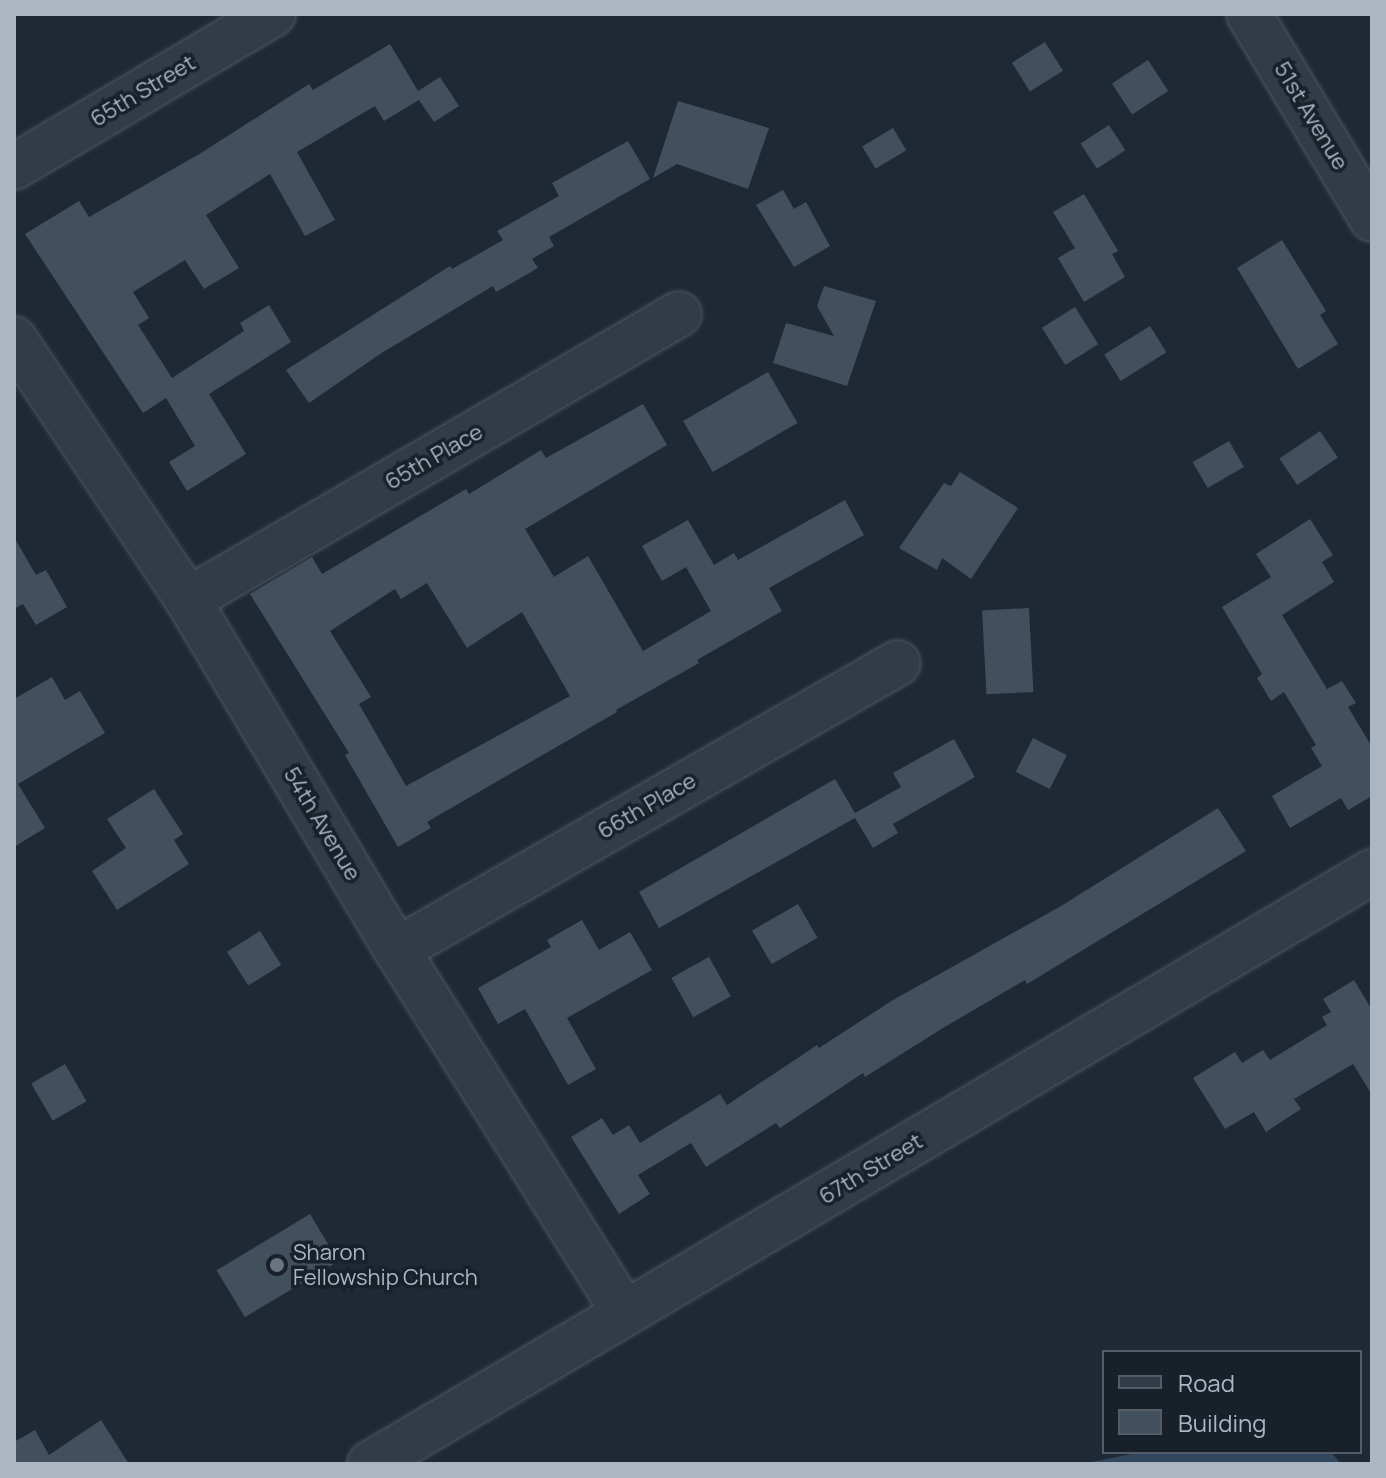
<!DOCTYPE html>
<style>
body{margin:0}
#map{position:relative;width:1386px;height:1478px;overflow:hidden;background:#1f2935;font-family:Manrope,sans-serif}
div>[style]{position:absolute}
.water>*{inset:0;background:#32465d}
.building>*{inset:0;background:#424f5d;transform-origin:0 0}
.roads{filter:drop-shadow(0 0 2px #4d5661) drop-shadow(0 0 2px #4d5661)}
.minor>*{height:44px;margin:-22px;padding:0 22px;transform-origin:22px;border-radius:22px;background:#323b46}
.dots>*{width:22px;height:22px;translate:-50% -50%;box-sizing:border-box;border:4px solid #18202a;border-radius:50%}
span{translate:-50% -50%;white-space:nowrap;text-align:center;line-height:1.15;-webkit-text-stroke:7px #18202a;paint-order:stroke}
.street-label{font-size:22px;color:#acb6c3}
.poi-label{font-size:22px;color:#acb6c3}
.left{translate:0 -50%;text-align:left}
.frame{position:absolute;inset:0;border:16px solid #acb6c3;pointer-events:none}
.legend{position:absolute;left:1102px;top:1350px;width:260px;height:104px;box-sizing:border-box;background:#18202a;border:2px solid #535c67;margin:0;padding:10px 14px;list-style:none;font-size:24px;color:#acb6c3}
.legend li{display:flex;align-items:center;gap:16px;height:40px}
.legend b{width:40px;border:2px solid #535c67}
</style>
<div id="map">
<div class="water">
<div style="clip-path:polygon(1141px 1452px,1331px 1452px,1341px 1464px,1082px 1464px)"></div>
</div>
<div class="building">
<div style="left:1045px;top:42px;width:34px;height:39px;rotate:58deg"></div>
<div style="clip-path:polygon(390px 44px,418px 91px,440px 77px,459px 106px,434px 122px,419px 100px,384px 121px,375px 106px,297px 152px,335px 220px,305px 236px,270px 174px,206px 215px,239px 268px,204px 289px,185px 260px,133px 292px,149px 318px,138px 325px,172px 378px,244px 331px,240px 323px,269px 305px,291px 342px,209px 394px,246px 454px,187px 491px,169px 462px,195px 446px,166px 398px,143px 413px,25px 234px,79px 201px,89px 217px,201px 153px,309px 84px,313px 90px)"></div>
<div style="left:1148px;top:60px;width:37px;height:43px;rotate:57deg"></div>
<div style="clip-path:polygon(678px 101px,769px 128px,748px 189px,677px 164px,653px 178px)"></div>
<div style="left:1109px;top:125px;width:30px;height:34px;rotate:57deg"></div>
<div style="left:893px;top:128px;width:26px;height:36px;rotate:59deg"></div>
<div style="clip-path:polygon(628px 141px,650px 179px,549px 237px,554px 246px,532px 259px,538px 268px,496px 292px,493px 286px,380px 354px,309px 403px,286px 370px,450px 266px,452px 269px,503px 240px,497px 231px,559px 196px,552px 183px)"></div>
<div style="clip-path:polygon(783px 190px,794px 209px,806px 202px,830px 246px,794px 267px,756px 205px)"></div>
<div style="clip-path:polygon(1084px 194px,1118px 251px,1112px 254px,1125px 277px,1084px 302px,1058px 258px,1075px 248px,1053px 212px)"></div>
<div style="clip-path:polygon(1282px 240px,1326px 311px,1320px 315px,1338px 344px,1298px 369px,1237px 268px)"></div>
<div style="clip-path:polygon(824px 286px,876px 301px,847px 386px,773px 363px,786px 323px,834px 336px,817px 306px)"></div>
<div style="left:1075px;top:307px;width:44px;height:39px;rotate:58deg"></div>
<div style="left:1150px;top:326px;width:31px;height:54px;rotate:58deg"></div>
<div style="left:768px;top:372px;width:59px;height:98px;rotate:60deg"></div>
<div style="clip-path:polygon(evenodd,643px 404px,667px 445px,525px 529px,554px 577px,588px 556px,643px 651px,711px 611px,686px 567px,662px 581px,642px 546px,688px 520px,714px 565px,734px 553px,738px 560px,845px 500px,864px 535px,769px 588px,782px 611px,697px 660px,699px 663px,616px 710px,617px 712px,427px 822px,431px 828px,398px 847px,345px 755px,349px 753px,250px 594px,312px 557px,322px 574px,466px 489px,469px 494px,541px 450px,546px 458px,643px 404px,427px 583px,467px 648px,522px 612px,570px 696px,406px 786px,359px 704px,371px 697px,330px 631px,395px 589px,401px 599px,427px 583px)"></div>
<div style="left:1320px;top:431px;width:32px;height:49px;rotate:56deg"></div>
<div style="left:1229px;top:441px;width:30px;height:42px;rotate:60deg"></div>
<div style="clip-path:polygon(960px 472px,1018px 508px,971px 579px,942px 558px,937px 570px,899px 548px,944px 483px,951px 486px)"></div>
<div style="clip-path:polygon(1310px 519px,1333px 555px,1322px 562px,1334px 582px,1282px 615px,1327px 689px,1342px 681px,1356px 703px,1348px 707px,1372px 747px,1372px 796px,1348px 810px,1341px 798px,1290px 828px,1272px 796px,1322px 766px,1311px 748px,1316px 745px,1284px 692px,1271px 701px,1257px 678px,1262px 674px,1222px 607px,1271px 577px,1256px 554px)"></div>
<div style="clip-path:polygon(14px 537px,36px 575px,46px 570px,67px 607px,36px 625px,23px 604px,14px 609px)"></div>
<div style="left:1029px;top:608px;width:84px;height:47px;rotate:87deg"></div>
<div style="clip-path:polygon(52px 677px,65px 700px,80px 691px,105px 733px,18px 784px,45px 828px,14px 847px,14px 699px)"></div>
<div style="left:1033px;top:738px;width:38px;height:38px;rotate:27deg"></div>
<div style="clip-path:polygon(954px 739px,975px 777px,893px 824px,898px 833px,873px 848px,855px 818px,659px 928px,639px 892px,835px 779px,855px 813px,901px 787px,893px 773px)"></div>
<div style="clip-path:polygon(154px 789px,183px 834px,174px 840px,189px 864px,117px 910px,92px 871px,126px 848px,107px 819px)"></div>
<div style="clip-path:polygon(1218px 808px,1246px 851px,1027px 984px,1025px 980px,943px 1028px,865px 1077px,863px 1073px,780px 1128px,776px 1123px,706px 1167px,691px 1143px,638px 1175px,650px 1194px,619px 1214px,571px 1137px,602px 1118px,613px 1135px,629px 1125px,640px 1143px,720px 1094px,727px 1105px,817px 1045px,819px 1048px,893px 1000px,1061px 906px)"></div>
<div style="left:798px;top:904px;width:39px;height:53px;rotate:60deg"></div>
<div style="clip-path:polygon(582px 920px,599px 950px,630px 932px,652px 970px,567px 1018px,596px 1069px,568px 1085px,525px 1009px,498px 1024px,478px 988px,551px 947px,547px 940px)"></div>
<div style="left:260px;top:931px;width:40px;height:39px;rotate:58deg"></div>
<div style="left:709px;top:957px;width:45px;height:43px;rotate:61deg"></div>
<div style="clip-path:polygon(1354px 980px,1372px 1010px,1372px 1095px,1353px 1064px,1294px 1099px,1301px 1109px,1266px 1132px,1254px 1112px,1225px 1129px,1193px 1078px,1235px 1052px,1242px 1063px,1263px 1050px,1270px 1060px,1327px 1025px,1322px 1017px,1331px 1012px,1323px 999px)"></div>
<div style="left:65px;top:1064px;width:43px;height:39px;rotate:60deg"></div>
<div style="left:310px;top:1214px;width:55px;height:109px;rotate:59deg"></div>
<div style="clip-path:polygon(101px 1420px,129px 1464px,14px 1464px,14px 1442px,35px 1430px,49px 1455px)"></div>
</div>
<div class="roads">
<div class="minor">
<div style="left:1249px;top:14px;width:239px;rotate:59deg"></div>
<div style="left:14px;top:167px;width:301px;rotate:-30.6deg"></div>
<div style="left:14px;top:339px;width:314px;rotate:56.3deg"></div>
<div style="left:188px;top:600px;width:408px;rotate:59.2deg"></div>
<div style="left:397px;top:950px;width:427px;rotate:57.9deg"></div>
<div style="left:188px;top:600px;width:568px;rotate:-30.22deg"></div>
<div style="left:397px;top:950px;width:577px;rotate:-29.81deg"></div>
<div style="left:370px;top:1464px;width:1164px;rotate:-30.58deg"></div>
</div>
</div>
<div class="dots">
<div style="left:277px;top:1265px;background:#6b7280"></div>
</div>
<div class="street-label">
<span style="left:143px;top:91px;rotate:-31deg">65th Street</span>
<span style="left:1311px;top:116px;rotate:59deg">51st Avenue</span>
<span style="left:434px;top:457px;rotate:-30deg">65th Place</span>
<span style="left:647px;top:806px;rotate:-30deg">66th Place</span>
<span style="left:322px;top:824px;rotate:59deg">54th Avenue</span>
<span style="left:871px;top:1169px;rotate:-31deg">67th Street</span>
</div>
<div class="poi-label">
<span class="left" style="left:293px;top:1265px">Sharon<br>Fellowship Church</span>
</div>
<div class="frame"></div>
<ul class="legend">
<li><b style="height:10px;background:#323b46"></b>Road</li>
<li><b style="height:22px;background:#424f5d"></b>Building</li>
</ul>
</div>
